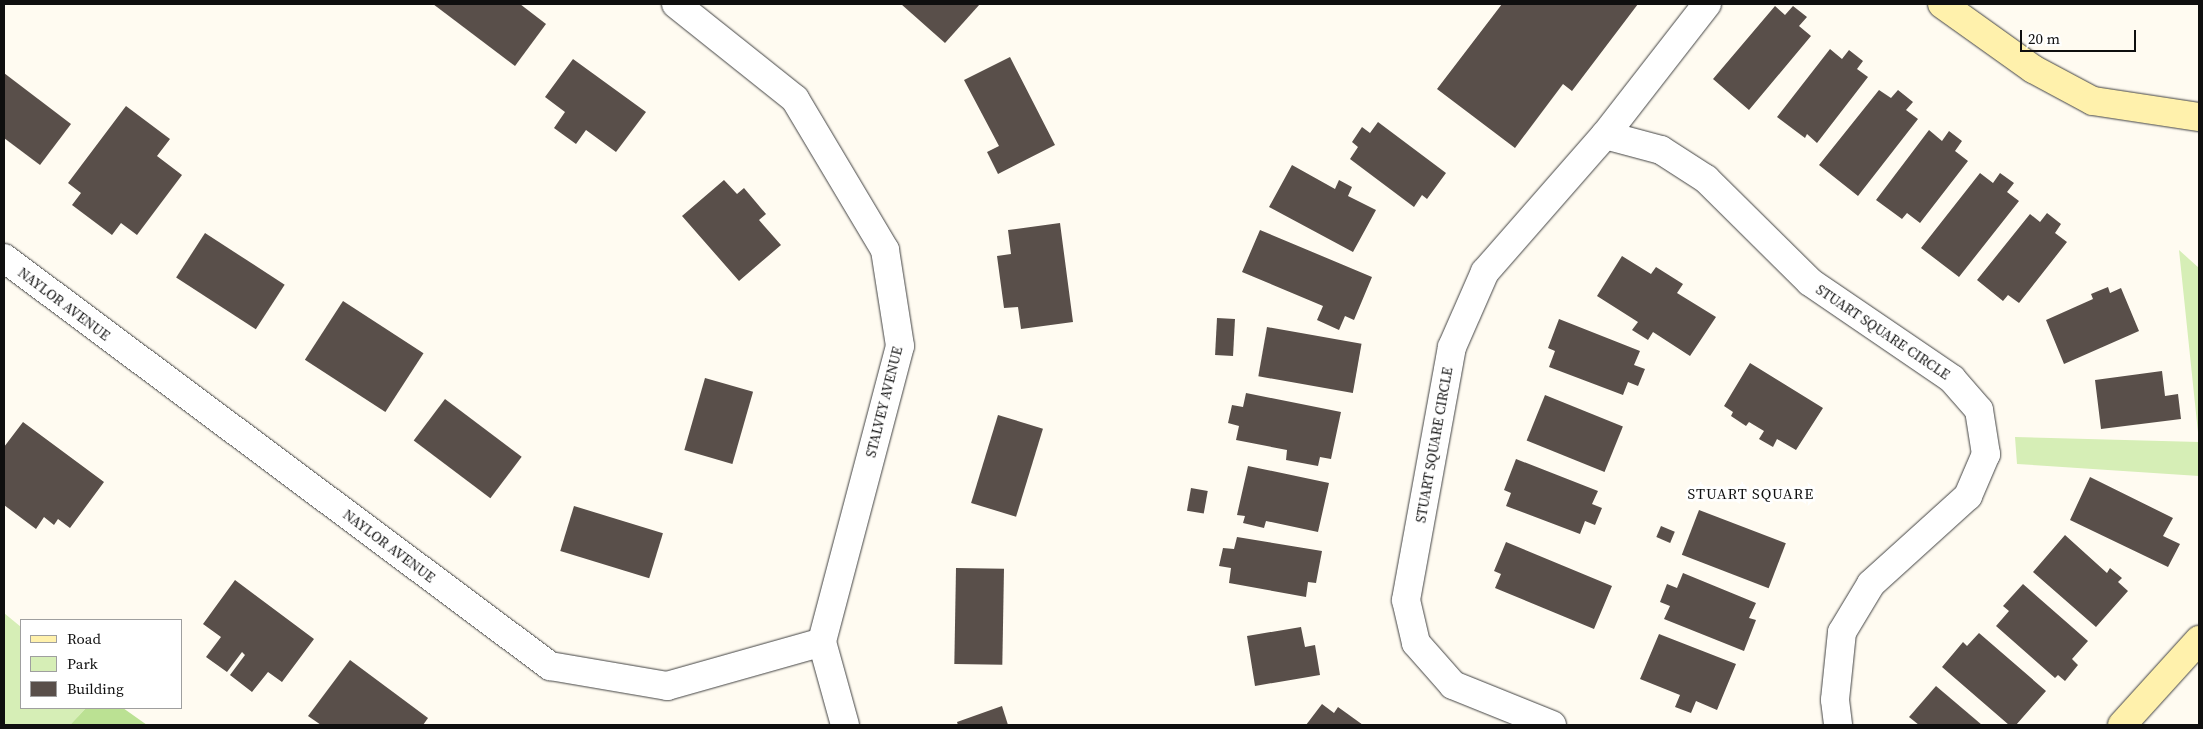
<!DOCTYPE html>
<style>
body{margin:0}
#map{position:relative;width:2203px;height:729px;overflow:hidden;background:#fffbf1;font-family:"Source Serif 4",serif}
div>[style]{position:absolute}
.green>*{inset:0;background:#d6eeb6}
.forest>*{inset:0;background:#bbe193}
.building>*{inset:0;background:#594f4a;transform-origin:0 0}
.roads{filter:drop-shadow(0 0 1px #424242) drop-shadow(0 0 1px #424242)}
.street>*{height:28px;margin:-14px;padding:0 14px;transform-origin:14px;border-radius:14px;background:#fff}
.secondary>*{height:28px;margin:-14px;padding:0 14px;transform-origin:14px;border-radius:14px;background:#fff1ac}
span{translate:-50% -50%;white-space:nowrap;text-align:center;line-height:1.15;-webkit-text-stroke:5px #fff;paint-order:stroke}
.street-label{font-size:14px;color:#0f0f0f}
.neighbourhood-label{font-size:15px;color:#0f0f0f;letter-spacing:1px}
.frame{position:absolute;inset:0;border:5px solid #0f0f0f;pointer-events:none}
.legend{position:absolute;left:20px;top:619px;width:162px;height:90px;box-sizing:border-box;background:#fff;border:1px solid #9f9f9f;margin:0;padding:6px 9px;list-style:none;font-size:15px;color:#0f0f0f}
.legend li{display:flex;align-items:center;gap:10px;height:25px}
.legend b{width:25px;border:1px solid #9f9f9f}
.scale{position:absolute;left:2020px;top:30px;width:116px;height:22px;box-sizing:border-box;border:2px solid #0f0f0f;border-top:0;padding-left:6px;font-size:15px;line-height:18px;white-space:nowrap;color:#0f0f0f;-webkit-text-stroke:4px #fff;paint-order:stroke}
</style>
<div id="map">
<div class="green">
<div style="clip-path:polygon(2179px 250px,2199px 268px,2199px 476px,2017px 464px,2015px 437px,2199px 442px)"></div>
<div style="clip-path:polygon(4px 613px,21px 627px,21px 708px,86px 708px,70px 725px,4px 725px)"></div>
</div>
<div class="forest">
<div style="clip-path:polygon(86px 708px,123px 708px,147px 725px,70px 725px)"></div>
</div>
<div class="building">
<div style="clip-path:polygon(433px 4px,520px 4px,546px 24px,515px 66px)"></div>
<div style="clip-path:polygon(901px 4px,980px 4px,945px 43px)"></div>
<div style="clip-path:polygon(1502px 4px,1638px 4px,1572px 91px,1563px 84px,1515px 148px,1437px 89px)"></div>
<div style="clip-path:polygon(1775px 6px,1785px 15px,1793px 6px,1807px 17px,1799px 26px,1811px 36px,1749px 110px,1713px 79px)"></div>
<div style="clip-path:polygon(1830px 49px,1842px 59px,1849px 50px,1863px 61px,1857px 69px,1868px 77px,1817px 143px,1807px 134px,1805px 138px,1777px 117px)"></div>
<div style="clip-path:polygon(1010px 57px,1055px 145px,998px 174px,987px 152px,999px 146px,964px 80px)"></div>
<div style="clip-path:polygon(573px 59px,646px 112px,616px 152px,586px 130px,576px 144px,554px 128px,565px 112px,545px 97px)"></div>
<div style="clip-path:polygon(4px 73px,71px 124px,40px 165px,4px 138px)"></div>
<div style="clip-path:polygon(1879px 90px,1891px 98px,1898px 90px,1913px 102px,1906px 110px,1918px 119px,1858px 196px,1819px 165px)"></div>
<div style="clip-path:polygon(126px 106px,170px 139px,157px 156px,182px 175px,137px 235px,121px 223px,112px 235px,72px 205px,81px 193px,68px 183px)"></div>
<div style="clip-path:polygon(1378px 122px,1446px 173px,1427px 199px,1422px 195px,1414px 207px,1350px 159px,1358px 147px,1352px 142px,1362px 127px,1370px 133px)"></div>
<div style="clip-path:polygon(1929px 130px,1942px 141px,1949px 131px,1962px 141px,1955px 151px,1968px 161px,1920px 223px,1907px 213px,1902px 219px,1876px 200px)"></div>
<div style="clip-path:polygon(1292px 165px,1335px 189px,1339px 180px,1352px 187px,1348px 196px,1376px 210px,1353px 252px,1269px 207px)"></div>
<div style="clip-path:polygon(1980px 173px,1993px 183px,2000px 173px,2014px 183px,2007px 192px,2019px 201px,1959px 277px,1921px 248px)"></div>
<div style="clip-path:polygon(724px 180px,737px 194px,744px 188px,766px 214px,759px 220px,781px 245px,739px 281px,682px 216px)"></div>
<div style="clip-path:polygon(2047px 213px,2061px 224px,2055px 233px,2067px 242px,2019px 303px,2008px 295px,2003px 301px,1977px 280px,2030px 214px,2040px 222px)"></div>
<div style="clip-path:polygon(1060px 223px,1073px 322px,1021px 329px,1018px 307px,1004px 308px,997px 256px,1011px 254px,1008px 230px)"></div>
<div style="clip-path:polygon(1260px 230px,1372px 277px,1354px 320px,1345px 316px,1339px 330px,1317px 320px,1323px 306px,1242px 272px)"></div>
<div style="left:205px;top:233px;width:95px;height:53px;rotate:33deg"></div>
<div style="clip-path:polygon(1622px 256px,1651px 274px,1656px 267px,1683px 284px,1677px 293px,1716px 317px,1690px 356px,1653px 332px,1648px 340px,1632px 330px,1638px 322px,1597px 296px)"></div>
<div style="clip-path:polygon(2108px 287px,2110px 293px,2121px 288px,2139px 331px,2064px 364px,2046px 320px,2093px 299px,2091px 294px)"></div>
<div style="left:343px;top:301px;width:96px;height:70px;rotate:33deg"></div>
<div style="left:1217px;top:318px;width:18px;height:37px;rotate:3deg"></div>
<div style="clip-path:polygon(1559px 319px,1640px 351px,1634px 365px,1645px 369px,1638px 386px,1628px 382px,1623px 395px,1549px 367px,1555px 351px,1548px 348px)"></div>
<div style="left:1267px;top:327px;width:96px;height:50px;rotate:10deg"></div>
<div style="clip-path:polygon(1750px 363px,1823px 408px,1796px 450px,1777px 439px,1773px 447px,1759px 439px,1764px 431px,1749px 422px,1746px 426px,1731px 416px,1733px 412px,1724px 406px)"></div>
<div style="clip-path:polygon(2162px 371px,2165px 396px,2178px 394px,2181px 419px,2101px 429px,2095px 380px)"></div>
<div style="left:705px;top:378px;width:50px;height:75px;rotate:16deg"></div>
<div style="clip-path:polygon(1246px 393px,1341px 412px,1331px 459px,1320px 457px,1318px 466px,1286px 460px,1287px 450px,1236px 440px,1239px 426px,1228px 423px,1232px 405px,1243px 407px)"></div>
<div style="left:1545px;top:395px;width:84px;height:49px;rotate:22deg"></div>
<div style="left:445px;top:399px;width:96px;height:52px;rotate:37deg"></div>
<div style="left:998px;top:415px;width:47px;height:92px;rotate:17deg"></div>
<div style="clip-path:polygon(23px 422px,104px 482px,70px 528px,58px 519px,54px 525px,44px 517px,36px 529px,4px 505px,4px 447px)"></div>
<div style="clip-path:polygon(1516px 459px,1598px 491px,1592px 504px,1602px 508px,1595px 525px,1585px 521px,1580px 534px,1506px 506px,1511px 493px,1504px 490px)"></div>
<div style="clip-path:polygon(1248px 466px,1329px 483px,1318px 532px,1266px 521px,1264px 528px,1243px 523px,1245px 516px,1237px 515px)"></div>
<div style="clip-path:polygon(2090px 477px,2173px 518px,2163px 536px,2180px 544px,2168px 567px,2070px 520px)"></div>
<div style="left:1191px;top:488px;width:17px;height:23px;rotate:10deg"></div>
<div style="left:574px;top:506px;width:93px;height:47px;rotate:17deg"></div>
<div style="left:1699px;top:510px;width:93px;height:48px;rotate:21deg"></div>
<div style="left:1661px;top:526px;width:15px;height:12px;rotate:23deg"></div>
<div style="clip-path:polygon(2065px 535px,2107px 573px,2110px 568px,2122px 578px,2118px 582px,2128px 591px,2096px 627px,2033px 572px)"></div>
<div style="clip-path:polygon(1237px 537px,1322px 551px,1316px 583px,1308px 582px,1306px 597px,1229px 583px,1231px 568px,1219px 566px,1223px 548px,1234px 549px)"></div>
<div style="clip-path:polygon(1506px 542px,1612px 586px,1594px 629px,1495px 588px,1501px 574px,1494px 571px)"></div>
<div style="left:956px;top:568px;width:48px;height:96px;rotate:1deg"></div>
<div style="clip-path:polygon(1683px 573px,1756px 603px,1749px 618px,1756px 620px,1744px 651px,1664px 619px,1670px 606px,1660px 602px,1667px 584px,1677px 588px)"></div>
<div style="clip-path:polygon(235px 580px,314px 639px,282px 682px,268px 672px,252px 692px,230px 675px,245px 655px,242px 652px,227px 672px,206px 657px,221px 637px,203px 624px)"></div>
<div style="clip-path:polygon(2023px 584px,2088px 641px,2072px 659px,2078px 665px,2065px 681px,2058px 675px,2055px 678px,1996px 626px,2009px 611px,2003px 606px)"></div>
<div style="clip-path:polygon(1301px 627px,1305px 647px,1315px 645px,1320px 675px,1255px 686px,1247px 636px)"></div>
<div style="clip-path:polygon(1979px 633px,2046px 691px,2016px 725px,2009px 725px,1942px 667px,1963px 642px,1967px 646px)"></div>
<div style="clip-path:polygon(1659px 634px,1736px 664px,1717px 710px,1696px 701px,1691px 713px,1675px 707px,1680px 695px,1640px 679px)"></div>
<div style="clip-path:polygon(350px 660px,428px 718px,423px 725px,321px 725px,308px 716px)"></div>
<div style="clip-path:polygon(1936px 686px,1982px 725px,1919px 725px,1909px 717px)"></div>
<div style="clip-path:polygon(1322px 704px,1334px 713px,1338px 707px,1363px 725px,1306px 725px)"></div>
<div style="clip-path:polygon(1002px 706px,1008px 725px,958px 725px,957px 722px)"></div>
</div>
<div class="roads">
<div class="street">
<div style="left:676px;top:4px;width:152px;rotate:38.6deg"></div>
<div style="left:795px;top:99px;width:176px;rotate:59.2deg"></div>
<div style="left:885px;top:250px;width:97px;rotate:81.1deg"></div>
<div style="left:900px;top:346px;width:306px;rotate:104.8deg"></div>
<div style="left:822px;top:642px;width:86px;rotate:74.5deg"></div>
<div style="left:1605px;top:135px;width:58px;rotate:15deg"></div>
<div style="left:1661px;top:150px;width:54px;rotate:32.8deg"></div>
<div style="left:1706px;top:179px;width:146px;rotate:44.7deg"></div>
<div style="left:1810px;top:282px;width:172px;rotate:34.3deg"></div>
<div style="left:1952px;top:379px;width:41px;rotate:48.9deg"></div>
<div style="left:1979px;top:410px;width:45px;rotate:81deg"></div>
<div style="left:1986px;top:454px;width:46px;rotate:113.2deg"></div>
<div style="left:1968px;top:496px;width:131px;rotate:137.8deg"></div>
<div style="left:1871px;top:584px;width:56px;rotate:121.1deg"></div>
<div style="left:1842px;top:632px;width:68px;rotate:95.9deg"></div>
<div style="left:1835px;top:700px;width:25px;rotate:83deg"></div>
<div style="left:4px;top:258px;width:682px;rotate:36.77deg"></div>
<div style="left:550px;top:666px;width:119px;rotate:9.7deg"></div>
<div style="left:667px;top:686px;width:161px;rotate:-15.8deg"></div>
<div style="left:1552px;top:725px;width:107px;rotate:-158deg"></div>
<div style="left:1453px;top:685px;width:56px;rotate:-131.4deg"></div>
<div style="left:1416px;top:643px;width:44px;rotate:-103.1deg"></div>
<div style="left:1406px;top:600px;width:257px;rotate:-79.7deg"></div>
<div style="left:1452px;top:347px;width:82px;rotate:-66.3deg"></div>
<div style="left:1485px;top:272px;width:182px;rotate:-48.8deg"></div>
<div style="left:1605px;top:135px;width:166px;rotate:-52.1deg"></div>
</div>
<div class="secondary">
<div style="left:1942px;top:4px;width:112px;rotate:35.5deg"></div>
<div style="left:2033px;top:69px;width:68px;rotate:28.1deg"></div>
<div style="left:2093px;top:101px;width:107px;rotate:8.6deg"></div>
<div style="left:2122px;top:725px;width:115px;rotate:-47.8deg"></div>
</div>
</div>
<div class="street-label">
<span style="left:64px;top:304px;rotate:37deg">NAYLOR AVENUE</span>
<span style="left:1883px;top:332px;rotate:34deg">STUART SQUARE CIRCLE</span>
<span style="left:884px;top:402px;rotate:-76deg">STALVEY AVENUE</span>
<span style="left:1434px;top:445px;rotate:-80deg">STUART SQUARE CIRCLE</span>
<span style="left:389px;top:546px;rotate:37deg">NAYLOR AVENUE</span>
</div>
<div class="neighbourhood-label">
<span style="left:1751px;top:494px">STUART SQUARE</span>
</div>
<div class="frame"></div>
<ul class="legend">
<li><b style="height:6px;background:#fff1ac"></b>Road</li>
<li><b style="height:14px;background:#d6eeb6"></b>Park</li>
<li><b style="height:14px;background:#594f4a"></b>Building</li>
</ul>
<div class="scale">20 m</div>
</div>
